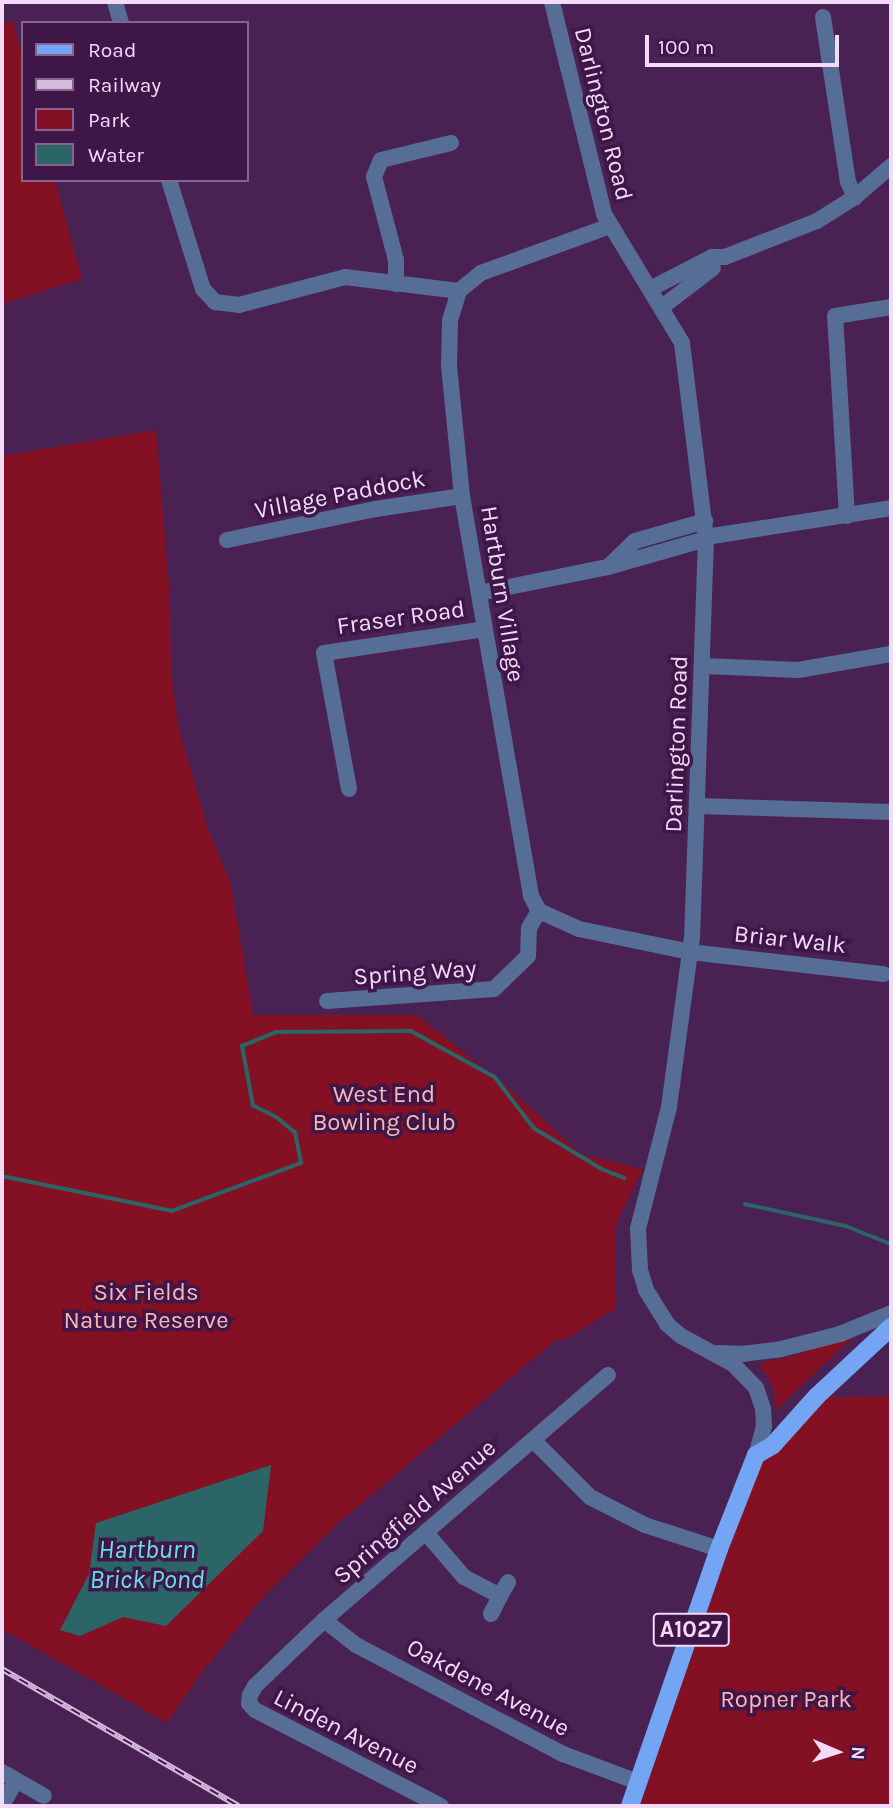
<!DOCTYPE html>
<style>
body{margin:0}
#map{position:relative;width:893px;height:1808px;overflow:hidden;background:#4a2153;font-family:Karla,sans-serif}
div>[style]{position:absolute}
.green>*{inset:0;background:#841123}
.water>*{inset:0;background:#2b6568}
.stream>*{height:3.5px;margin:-1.75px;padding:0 1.75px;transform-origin:1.75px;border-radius:1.75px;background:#2b6568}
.minor>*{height:16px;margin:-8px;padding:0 8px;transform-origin:8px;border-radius:8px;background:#566e95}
.major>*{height:18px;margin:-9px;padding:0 9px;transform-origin:9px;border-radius:9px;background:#74a4f4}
.rail>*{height:6px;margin-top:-3px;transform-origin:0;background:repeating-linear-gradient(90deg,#3f1648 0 10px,#d5badb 0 20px);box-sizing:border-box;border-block:2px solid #d5badb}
span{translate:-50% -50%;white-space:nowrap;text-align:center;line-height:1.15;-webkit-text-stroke:7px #3f1648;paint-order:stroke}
.shield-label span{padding:2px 5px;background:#3f1648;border:2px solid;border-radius:5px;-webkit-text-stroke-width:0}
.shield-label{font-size:23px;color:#f2daf8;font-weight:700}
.street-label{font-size:24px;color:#f2daf8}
.park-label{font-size:24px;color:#f6b8b7}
.water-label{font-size:26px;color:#67e0e6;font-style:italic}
.frame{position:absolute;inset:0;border:4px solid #f2daf8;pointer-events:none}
.legend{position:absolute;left:21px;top:21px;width:228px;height:161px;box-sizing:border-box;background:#3f1648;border:2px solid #87648e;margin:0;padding:9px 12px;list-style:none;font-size:21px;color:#f2daf8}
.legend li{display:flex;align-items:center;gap:14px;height:35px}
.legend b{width:35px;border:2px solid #87648e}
.north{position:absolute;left:802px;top:1717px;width:70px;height:70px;-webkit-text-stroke:5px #3f1648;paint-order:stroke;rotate:93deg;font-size:19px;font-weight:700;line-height:28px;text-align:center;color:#f2daf8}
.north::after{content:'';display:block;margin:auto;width:24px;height:32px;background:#f2daf8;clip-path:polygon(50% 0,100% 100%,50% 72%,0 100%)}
.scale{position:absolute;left:645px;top:35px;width:194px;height:32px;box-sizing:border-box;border:4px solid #f2daf8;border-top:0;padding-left:9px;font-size:21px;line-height:24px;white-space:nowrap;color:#f2daf8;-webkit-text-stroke:5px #3f1648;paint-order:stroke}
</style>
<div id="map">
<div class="green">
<div style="clip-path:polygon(13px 21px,23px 58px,23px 180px,55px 180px,82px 279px,2px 304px,2px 24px)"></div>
<div style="clip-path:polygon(156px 430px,170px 597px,171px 671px,179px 730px,208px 829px,231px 884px,253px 1015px,417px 1015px,513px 1092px,581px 1154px,643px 1169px,616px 1224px,616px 1308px,564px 1340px,557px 1339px,337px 1524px,263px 1597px,202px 1672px,167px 1723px,2px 1629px,2px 456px)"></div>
<div style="clip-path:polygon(862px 1329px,819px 1369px,776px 1410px,773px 1386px,759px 1363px,794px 1356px)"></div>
<div style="clip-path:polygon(891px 1396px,891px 1806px,640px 1806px,760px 1459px,827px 1397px)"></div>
</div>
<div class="water">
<div style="clip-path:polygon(271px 1465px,263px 1531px,166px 1626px,123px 1617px,80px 1636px,60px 1630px,89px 1574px,96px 1523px)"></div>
</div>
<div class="stream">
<div style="left:2px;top:1176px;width:174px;rotate:11.6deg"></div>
<div style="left:172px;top:1211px;width:138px;rotate:-20.4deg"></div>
<div style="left:301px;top:1163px;width:31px;rotate:-101deg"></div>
<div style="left:295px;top:1133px;width:23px;rotate:-140deg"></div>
<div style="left:277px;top:1118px;width:27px;rotate:-153deg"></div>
<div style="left:253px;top:1106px;width:61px;rotate:-100.4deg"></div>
<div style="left:242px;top:1046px;width:37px;rotate:-22deg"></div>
<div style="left:276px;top:1032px;width:135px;rotate:-0.4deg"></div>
<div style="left:411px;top:1031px;width:96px;rotate:28.7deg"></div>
<div style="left:495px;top:1077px;width:64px;rotate:52.6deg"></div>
<div style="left:534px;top:1128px;width:79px;rotate:31.1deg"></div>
<div style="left:602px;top:1169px;width:24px;rotate:22deg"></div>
<div style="left:745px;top:1204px;width:103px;rotate:12.3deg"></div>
<div style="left:846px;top:1226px;width:48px;rotate:21.8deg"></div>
</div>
<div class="minor">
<div style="left:115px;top:2px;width:22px;rotate:74deg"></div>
<div style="left:552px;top:2px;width:218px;rotate:76.2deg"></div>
<div style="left:604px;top:214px;width:151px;rotate:58.8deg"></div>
<div style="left:682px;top:343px;width:197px;rotate:83deg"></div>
<div style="left:706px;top:539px;width:398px;rotate:92deg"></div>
<div style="left:692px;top:937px;width:172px;rotate:97.7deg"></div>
<div style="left:669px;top:1107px;width:126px;rotate:104.3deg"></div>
<div style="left:638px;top:1229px;width:41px;rotate:87.2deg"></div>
<div style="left:640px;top:1270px;width:21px;rotate:73deg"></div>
<div style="left:646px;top:1290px;width:40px;rotate:58deg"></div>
<div style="left:667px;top:1324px;width:18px;rotate:41deg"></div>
<div style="left:681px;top:1336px;width:59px;rotate:28.3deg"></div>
<div style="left:733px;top:1364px;width:33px;rotate:46deg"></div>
<div style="left:756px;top:1388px;width:21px;rotate:71deg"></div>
<div style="left:763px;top:1408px;width:18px;rotate:87deg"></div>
<div style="left:764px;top:1426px;width:30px;rotate:105deg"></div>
<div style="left:823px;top:17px;width:167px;rotate:81.4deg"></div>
<div style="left:848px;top:182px;width:17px;rotate:65deg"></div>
<div style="left:169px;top:180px;width:114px;rotate:72.7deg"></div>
<div style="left:203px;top:289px;width:18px;rotate:47deg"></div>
<div style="left:215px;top:302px;width:24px;rotate:7deg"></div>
<div style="left:239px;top:305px;width:110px;rotate:-14.8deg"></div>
<div style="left:345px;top:277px;width:115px;rotate:7deg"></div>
<div style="left:610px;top:226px;width:137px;rotate:160deg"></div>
<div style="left:481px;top:273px;width:28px;rotate:141deg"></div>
<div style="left:459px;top:291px;width:30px;rotate:107deg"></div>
<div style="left:450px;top:320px;width:46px;rotate:91.2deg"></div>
<div style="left:449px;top:366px;width:131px;rotate:84.3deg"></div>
<div style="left:462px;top:496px;width:406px;rotate:80.2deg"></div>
<div style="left:531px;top:896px;width:17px;rotate:62deg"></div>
<div style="left:539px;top:911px;width:44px;rotate:24.2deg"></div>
<div style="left:579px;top:929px;width:113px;rotate:11.7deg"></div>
<div style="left:690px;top:952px;width:195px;rotate:6.5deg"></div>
<div style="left:396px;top:284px;width:24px;rotate:-90deg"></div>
<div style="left:396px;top:260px;width:86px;rotate:-104.8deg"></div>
<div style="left:374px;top:177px;width:18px;rotate:-68deg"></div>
<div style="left:381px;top:160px;width:72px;rotate:-13.7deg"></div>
<div style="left:650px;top:289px;width:70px;rotate:-27.3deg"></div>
<div style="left:712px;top:257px;width:13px"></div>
<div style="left:725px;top:257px;width:99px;rotate:-21.4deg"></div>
<div style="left:817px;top:221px;width:45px;rotate:-32.3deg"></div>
<div style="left:855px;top:197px;width:48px;rotate:-40.7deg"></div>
<div style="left:662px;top:307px;width:64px;rotate:-37.4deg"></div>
<div style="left:847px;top:516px;width:200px;rotate:-93.4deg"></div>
<div style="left:835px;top:316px;width:57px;rotate:-9.1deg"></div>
<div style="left:706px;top:537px;width:187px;rotate:-8.9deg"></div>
<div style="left:227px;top:540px;width:152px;rotate:-11.8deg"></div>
<div style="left:376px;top:509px;width:87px;rotate:-8.6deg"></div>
<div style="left:608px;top:567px;width:37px;rotate:-44deg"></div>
<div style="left:635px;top:541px;width:73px;rotate:-15.9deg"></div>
<div style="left:479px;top:593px;width:132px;rotate:-11.4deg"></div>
<div style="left:608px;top:567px;width:102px;rotate:-15.9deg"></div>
<div style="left:703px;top:666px;width:95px;rotate:2.4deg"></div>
<div style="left:798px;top:670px;width:94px;rotate:-9.8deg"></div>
<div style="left:349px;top:789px;width:138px;rotate:-100.4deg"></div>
<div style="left:324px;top:653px;width:162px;rotate:-8.5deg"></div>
<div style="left:698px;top:806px;width:193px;rotate:1.8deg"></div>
<div style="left:327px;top:1001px;width:167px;rotate:-4.1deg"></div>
<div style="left:494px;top:989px;width:47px;rotate:-44.1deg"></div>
<div style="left:528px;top:956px;width:28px;rotate:-88deg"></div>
<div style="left:529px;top:928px;width:20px;rotate:-60deg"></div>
<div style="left:718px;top:1353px;width:24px;rotate:2deg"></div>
<div style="left:742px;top:1354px;width:39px;rotate:-7deg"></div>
<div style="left:781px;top:1349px;width:61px;rotate:-14.3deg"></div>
<div style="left:840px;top:1334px;width:55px;rotate:-22.4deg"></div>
<div style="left:533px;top:1440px;width:81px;rotate:45deg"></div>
<div style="left:590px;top:1497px;width:62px;rotate:27deg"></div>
<div style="left:645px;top:1525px;width:78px;rotate:18deg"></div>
<div style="left:427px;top:1534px;width:57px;rotate:49.3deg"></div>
<div style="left:464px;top:1577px;width:41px;rotate:27.8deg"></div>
<div style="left:500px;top:1596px;width:16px;rotate:-60deg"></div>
<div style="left:491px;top:1614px;width:20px;rotate:-63deg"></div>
<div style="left:324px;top:1620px;width:41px;rotate:38deg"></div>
<div style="left:356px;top:1645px;width:234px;rotate:27.8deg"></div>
<div style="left:563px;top:1754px;width:80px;rotate:20.5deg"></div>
<div style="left:2px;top:1772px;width:48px;rotate:29.7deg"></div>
<div style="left:2px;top:1805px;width:28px;rotate:-60deg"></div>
<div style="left:441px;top:1806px;width:209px;rotate:-152.7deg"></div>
<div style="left:255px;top:1710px;width:9px;rotate:-131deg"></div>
<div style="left:249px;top:1703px;width:8px;rotate:-83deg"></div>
<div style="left:250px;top:1695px;width:10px;rotate:-61deg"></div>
<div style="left:255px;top:1686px;width:95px;rotate:-43.7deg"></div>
<div style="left:324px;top:1620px;width:375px;rotate:-40.8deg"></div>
</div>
<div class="major">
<div style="left:630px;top:1806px;width:272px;rotate:-70.9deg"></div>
<div style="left:719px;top:1549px;width:101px;rotate:-68.5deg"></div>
<div style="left:756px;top:1455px;width:20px;rotate:-30deg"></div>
<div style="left:773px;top:1445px;width:66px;rotate:-48.1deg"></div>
<div style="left:817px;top:1396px;width:101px;rotate:-43deg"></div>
</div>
<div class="rail">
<div style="left:2px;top:1669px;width:273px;rotate:30.1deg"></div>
</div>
<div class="shield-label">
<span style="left:691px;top:1630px">A1027</span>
</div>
<div class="street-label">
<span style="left:603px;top:114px;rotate:76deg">Darlington Road</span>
<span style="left:340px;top:495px;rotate:-11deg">Village Paddock</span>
<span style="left:502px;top:594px;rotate:81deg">Hartburn Village</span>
<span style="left:401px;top:618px;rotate:-8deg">Fraser Road</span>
<span style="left:677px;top:744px;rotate:-88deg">Darlington Road</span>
<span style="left:790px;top:940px;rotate:6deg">Briar Walk</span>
<span style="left:415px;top:973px;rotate:-4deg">Spring Way</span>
<span style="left:415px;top:1512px;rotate:-41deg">Springfield Avenue</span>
<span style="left:488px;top:1688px;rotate:28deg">Oakdene Avenue</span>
<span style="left:346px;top:1732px;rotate:27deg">Linden Avenue</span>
</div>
<div class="park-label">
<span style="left:384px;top:1109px">West End<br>Bowling Club</span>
<span style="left:146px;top:1307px">Six Fields<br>Nature Reserve</span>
<span style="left:786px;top:1700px">Ropner Park</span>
</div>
<div class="water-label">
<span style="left:147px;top:1565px">Hartburn<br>Brick Pond</span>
</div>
<div class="frame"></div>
<ul class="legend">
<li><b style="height:9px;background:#74a4f4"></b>Road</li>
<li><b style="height:9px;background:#d5badb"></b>Railway</li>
<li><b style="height:19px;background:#841123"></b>Park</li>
<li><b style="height:19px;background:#2b6568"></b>Water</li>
</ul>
<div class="north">N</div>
<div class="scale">100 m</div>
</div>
